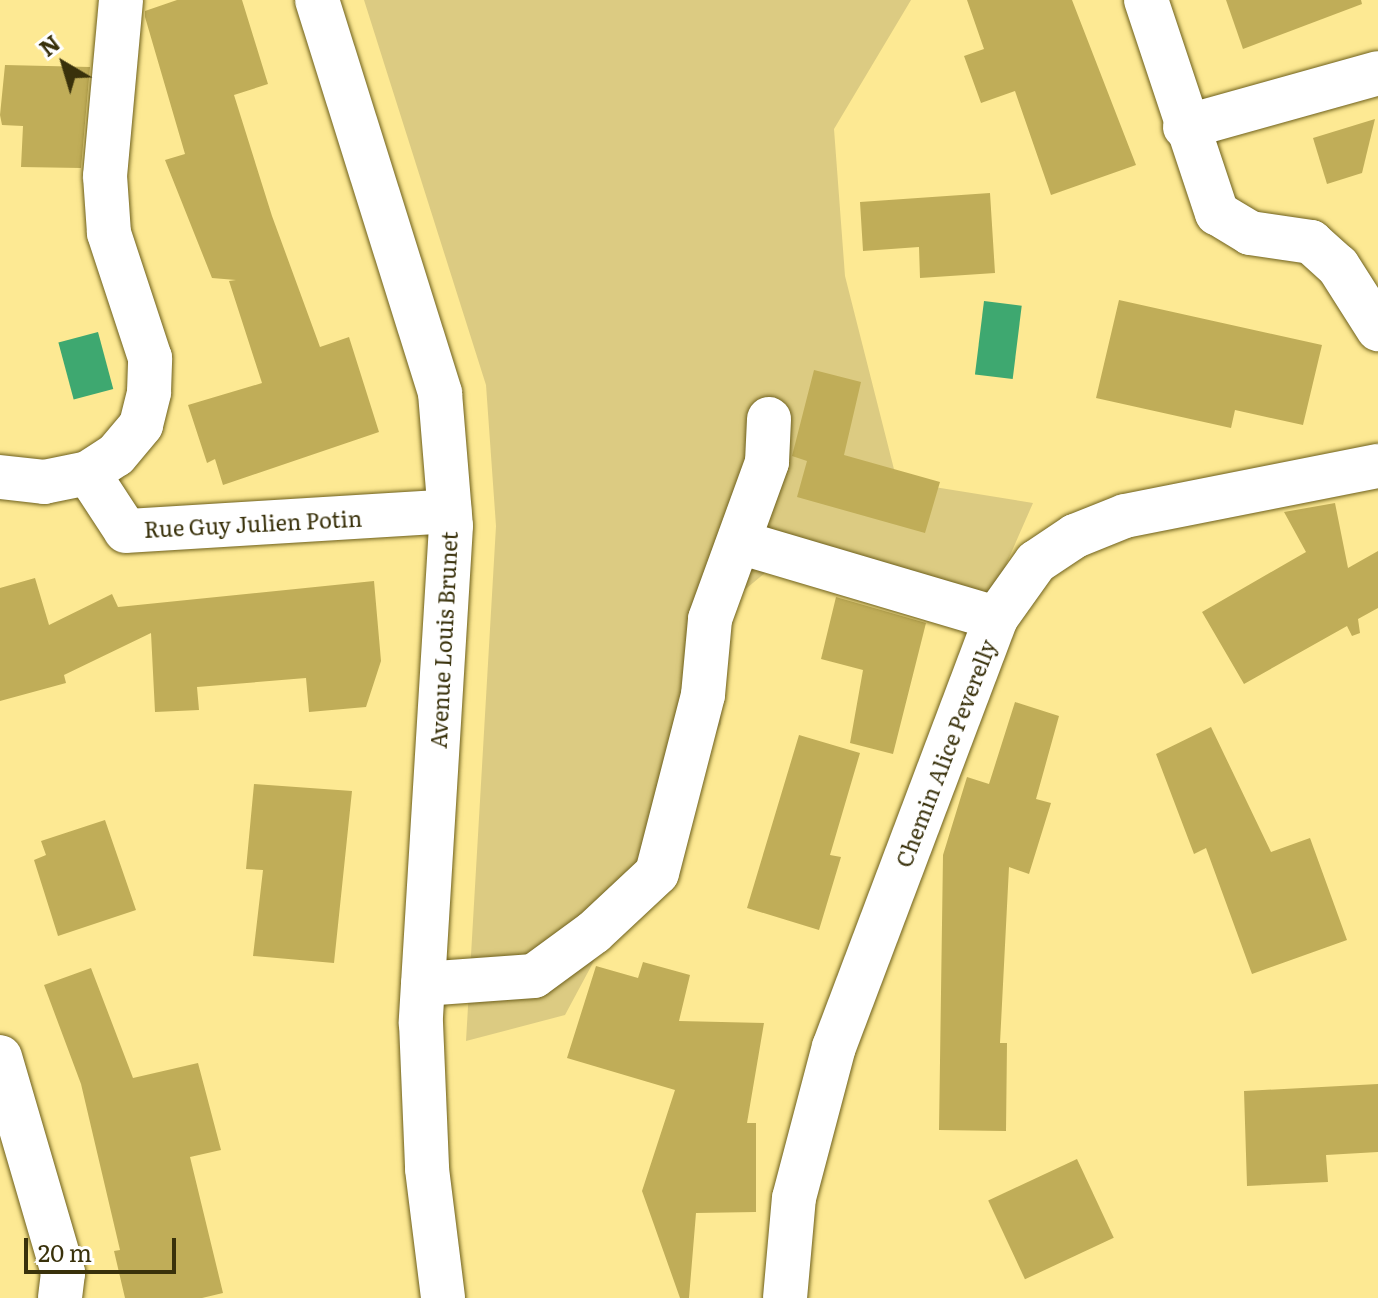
<!DOCTYPE html>
<style>
body{margin:0}
#map{position:relative;width:1378px;height:1298px;overflow:hidden;background:#fde993;font-family:Literata,serif}
div>[style]{position:absolute}
.green>*{inset:0;background:#dccb82}
.water>*{inset:0;background:#3ea870;transform-origin:0 0}
.building>*{inset:0;background:#c0ad58;transform-origin:0 0}
.roads{filter:drop-shadow(0 0 2px #6e601c) drop-shadow(0 0 2px #6e601c)}
.minor>*{height:44px;margin:-22px;padding:0 22px;transform-origin:22px;border-radius:22px;background:#fff}
span{translate:-50% -50%;white-space:nowrap;text-align:center;line-height:1.15;-webkit-text-stroke:8px #fff;paint-order:stroke}
.street-label{font-size:22px;color:#39310b}
.north{position:absolute;left:24px;top:24px;width:80px;height:80px;-webkit-text-stroke:6px #fff;paint-order:stroke;rotate:322deg;font-size:22px;font-weight:700;line-height:32px;text-align:center;color:#39310b}
.north::after{content:'';display:block;margin:auto;width:28px;height:36px;background:#39310b;clip-path:polygon(50% 0,100% 100%,50% 72%,0 100%)}
.scale{position:absolute;left:24px;top:1238px;width:152px;height:36px;box-sizing:border-box;border:4px solid #39310b;border-top:0;padding-left:10px;font-size:24px;line-height:28px;white-space:nowrap;color:#39310b;-webkit-text-stroke:6px #fff;paint-order:stroke}
</style>
<div id="map">
<div class="green">
<div style="clip-path:polygon(364px 0,911px 0,834px 129px,845px 276px,897px 481px,1033px 503px,979px 626px,790px 569px,765px 573px,724px 607px,721px 724px,565px 1015px,466px 1041px,496px 526px,486px 385px)"></div>
</div>
<div class="water">
<div style="left:984px;top:301px;width:38px;height:74px;rotate:7deg"></div>
<div style="left:98px;top:332px;width:59px;height:41px;rotate:75deg"></div>
</div>
<div class="building">
<div style="clip-path:polygon(177px 0,242px 0,268px 84px,234px 95px,272px 216px,320px 347px,349px 337px,379px 432px,223px 485px,215px 459px,207px 463px,188px 405px,262px 383px,229px 281px,236px 280px,212px 278px,165px 160px,185px 154px,145px 17px,145px 11px)"></div>
<div style="clip-path:polygon(967px 0,1072px 0,1136px 165px,1051px 195px,1015px 91px,981px 103px,964px 56px,984px 49px)"></div>
<div style="clip-path:polygon(1226px 0,1361px 0,1362px 4px,1243px 49px)"></div>
<div style="clip-path:polygon(5px 65px,90px 67px,81px 168px,21px 167px,23px 126px,2px 125px,0 115px)"></div>
<div style="clip-path:polygon(1375px 119px,1362px 173px,1327px 184px,1313px 138px)"></div>
<div style="clip-path:polygon(990px 193px,995px 273px,920px 278px,919px 247px,863px 251px,860px 202px)"></div>
<div style="clip-path:polygon(1119px 300px,1322px 345px,1303px 425px,1235px 410px,1231px 428px,1096px 398px)"></div>
<div style="clip-path:polygon(814px 370px,861px 382px,844px 455px,940px 482px,925px 533px,797px 497px,807px 461px,792px 456px)"></div>
<div style="clip-path:polygon(1335px 503px,1348px 568px,1378px 551px,1378px 608px,1358px 619px,1360px 633px,1352px 636px,1347px 626px,1244px 684px,1202px 612px,1306px 552px,1284px 512px)"></div>
<div style="clip-path:polygon(35px 578px,49px 625px,112px 594px,118px 607px,374px 581px,381px 661px,366px 707px,309px 712px,306px 678px,197px 687px,199px 710px,155px 712px,151px 633px,64px 675px,66px 683px,0 701px,0 588px)"></div>
<div style="clip-path:polygon(836px 597px,926px 623px,893px 754px,850px 743px,863px 670px,821px 659px)"></div>
<div style="clip-path:polygon(1015px 702px,1059px 716px,1036px 799px,1051px 803px,1029px 874px,1009px 867px,1000px 1043px,1007px 1043px,1006px 1131px,939px 1130px,943px 855px,967px 777px,989px 784px)"></div>
<div style="clip-path:polygon(1211px 727px,1271px 852px,1310px 838px,1347px 940px,1252px 974px,1206px 848px,1194px 854px,1156px 754px)"></div>
<div style="clip-path:polygon(799px 735px,860px 753px,830px 855px,841px 857px,819px 930px,747px 908px)"></div>
<div style="clip-path:polygon(254px 784px,352px 791px,334px 963px,253px 956px,263px 870px,246px 869px)"></div>
<div style="clip-path:polygon(105px 820px,136px 910px,58px 936px,34px 860px,46px 855px,41px 841px)"></div>
<div style="clip-path:polygon(643px 962px,690px 975px,679px 1021px,764px 1023px,747px 1123px,756px 1123px,756px 1212px,696px 1213px,689px 1298px,680px 1298px,642px 1191px,675px 1090px,567px 1058px,596px 966px,638px 978px)"></div>
<div style="clip-path:polygon(91px 968px,133px 1078px,198px 1063px,221px 1150px,190px 1157px,223px 1293px,202px 1298px,125px 1298px,114px 1251px,120px 1250px,81px 1084px,44px 985px)"></div>
<div style="clip-path:polygon(1378px 1084px,1378px 1152px,1326px 1155px,1328px 1182px,1247px 1186px,1244px 1091px)"></div>
<div style="left:1077px;top:1159px;width:87px;height:98px;rotate:65deg"></div>
</div>
<div class="roads">
<div class="minor">
<div style="left:317px;top:0;width:412px;rotate:72.6deg"></div>
<div style="left:440px;top:393px;width:133px;rotate:85.3deg"></div>
<div style="left:451px;top:526px;width:498px;rotate:93.5deg"></div>
<div style="left:421px;top:1023px;width:146px;rotate:87.6deg"></div>
<div style="left:427px;top:1169px;width:130px;rotate:82.9deg"></div>
<div style="left:1146px;top:0;width:225px;rotate:71.6deg"></div>
<div style="left:1217px;top:213px;width:39px;rotate:31deg"></div>
<div style="left:1250px;top:233px;width:62px;rotate:8.4deg"></div>
<div style="left:1311px;top:242px;width:36px;rotate:42deg"></div>
<div style="left:1338px;top:266px;width:75px;rotate:57.6deg"></div>
<div style="left:1185px;top:127px;width:200px;rotate:-15.6deg"></div>
<div style="left:88px;top:473px;width:69px;rotate:56.8deg"></div>
<div style="left:126px;top:531px;width:324px;rotate:-3.5deg"></div>
<div style="left:0;top:477px;width:44px;rotate:6.5deg"></div>
<div style="left:44px;top:482px;width:45px;rotate:-11.6deg"></div>
<div style="left:88px;top:473px;width:33px;rotate:-33deg"></div>
<div style="left:116px;top:455px;width:39px;rotate:-50deg"></div>
<div style="left:141px;top:425px;width:34px;rotate:-76deg"></div>
<div style="left:149px;top:392px;width:34px;rotate:-88deg"></div>
<div style="left:150px;top:358px;width:132px;rotate:-108.2deg"></div>
<div style="left:109px;top:233px;width:57px;rotate:-94deg"></div>
<div style="left:105px;top:176px;width:177px;rotate:-84.8deg"></div>
<div style="left:739px;top:542px;width:268px;rotate:16.5deg"></div>
<div style="left:423px;top:984px;width:111px;rotate:-4.1deg"></div>
<div style="left:534px;top:976px;width:74px;rotate:-36.3deg"></div>
<div style="left:594px;top:932px;width:86px;rotate:-43.1deg"></div>
<div style="left:657px;top:873px;width:184px;rotate:-75.5deg"></div>
<div style="left:703px;top:695px;width:76px;rotate:-84.7deg"></div>
<div style="left:710px;top:619px;width:167px;rotate:-70deg"></div>
<div style="left:767px;top:462px;width:43px;rotate:-87.3deg"></div>
<div style="left:0;top:1057px;width:225px;rotate:73.7deg"></div>
<div style="left:63px;top:1273px;width:25px;rotate:97deg"></div>
<div style="left:785px;top:1298px;width:100px;rotate:-84.9deg"></div>
<div style="left:794px;top:1198px;width:156px;rotate:-75.2deg"></div>
<div style="left:834px;top:1047px;width:459px;rotate:-69.3deg"></div>
<div style="left:996px;top:618px;width:69px;rotate:-54.5deg"></div>
<div style="left:1036px;top:562px;width:47px;rotate:-33.7deg"></div>
<div style="left:1075px;top:536px;width:54px;rotate:-21.8deg"></div>
<div style="left:1125px;top:516px;width:258px;rotate:-11.2deg"></div>
</div>
</div>
<div class="street-label">
<span style="left:253px;top:523px;rotate:-3deg">Rue Guy Julien Potin</span>
<span style="left:443px;top:640px;rotate:-87deg">Avenue Louis Brunet</span>
<span style="left:945px;top:753px;rotate:-69deg">Chemin Alice Peverelly</span>
</div>
<div class="north">N</div>
<div class="scale">20 m</div>
</div>
